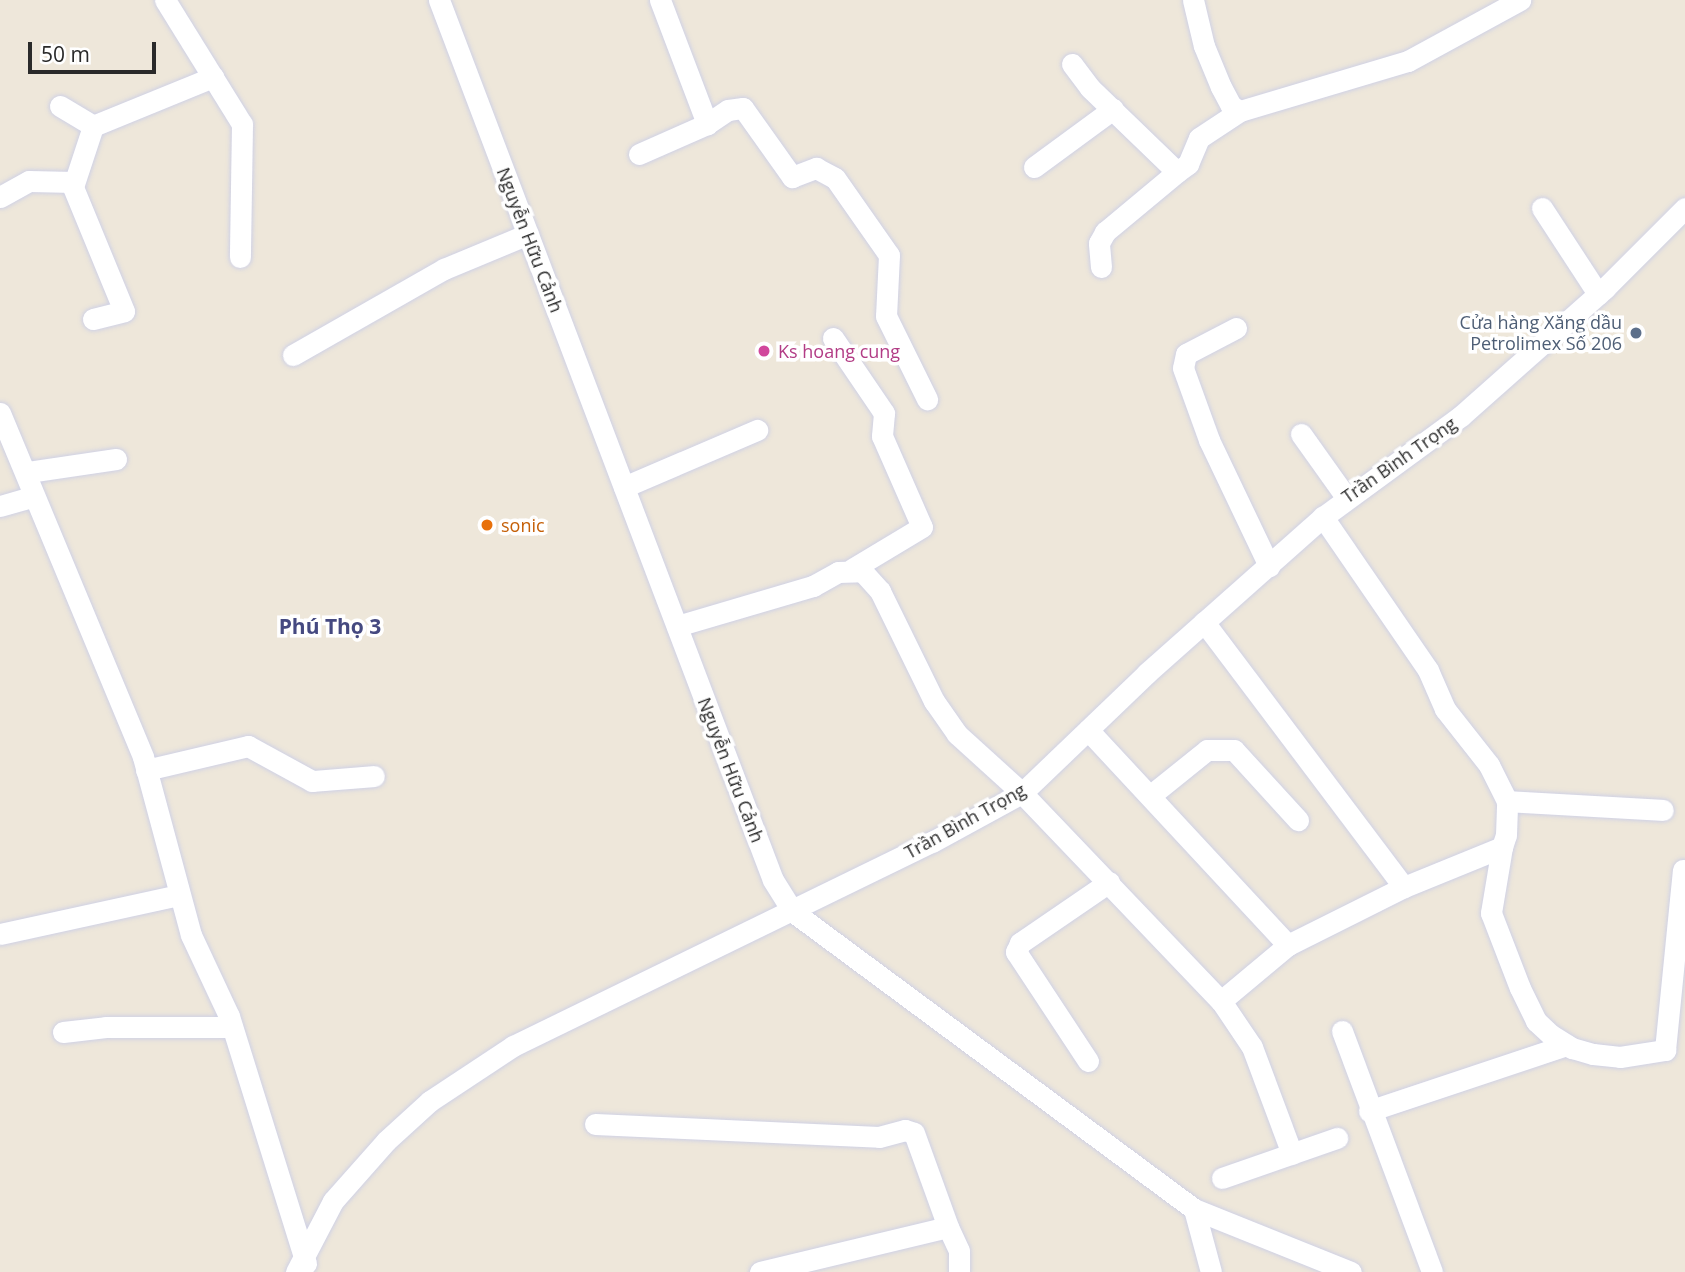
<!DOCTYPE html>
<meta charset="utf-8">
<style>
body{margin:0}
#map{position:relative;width:1685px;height:1272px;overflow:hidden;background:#eee7da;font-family:"Open Sans",sans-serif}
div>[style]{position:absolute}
.roads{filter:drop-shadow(0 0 2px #cfd1e5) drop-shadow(0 0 2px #cfd1e5)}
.minor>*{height:21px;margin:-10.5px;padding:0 10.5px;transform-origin:10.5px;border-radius:10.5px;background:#fff}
.dots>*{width:19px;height:19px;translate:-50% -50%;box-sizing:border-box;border:4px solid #fff;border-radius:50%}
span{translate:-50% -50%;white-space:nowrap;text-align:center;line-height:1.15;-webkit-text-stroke:7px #fff;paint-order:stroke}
.street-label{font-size:18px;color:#2a2a2a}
.service-label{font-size:18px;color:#4e5e75}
.right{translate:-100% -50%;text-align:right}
.hotel-label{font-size:18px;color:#b23c85}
.left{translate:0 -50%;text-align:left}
.food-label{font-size:18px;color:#c56008}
.quarter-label{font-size:21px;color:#454980;font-weight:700}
.scale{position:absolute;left:28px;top:42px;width:128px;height:32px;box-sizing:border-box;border:4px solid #2a2a2a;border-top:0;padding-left:9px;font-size:21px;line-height:24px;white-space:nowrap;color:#2a2a2a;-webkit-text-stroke:5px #fff;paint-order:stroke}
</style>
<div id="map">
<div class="roads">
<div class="minor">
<div style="left:165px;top:0;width:146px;rotate:58.2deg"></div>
<div style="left:242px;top:124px;width:133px;rotate:90.9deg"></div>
<div style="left:439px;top:0;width:941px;rotate:69.22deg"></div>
<div style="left:773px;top:880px;width:36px;rotate:58deg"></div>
<div style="left:792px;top:911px;width:500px;rotate:36.55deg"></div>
<div style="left:1194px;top:1209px;width:169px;rotate:21.9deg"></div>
<div style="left:660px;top:0;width:133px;rotate:69.2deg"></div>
<div style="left:707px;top:124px;width:25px;rotate:-34deg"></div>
<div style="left:728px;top:110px;width:15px;rotate:-8deg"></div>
<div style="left:743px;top:108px;width:85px;rotate:54.6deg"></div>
<div style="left:792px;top:177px;width:26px;rotate:-21deg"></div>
<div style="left:816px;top:168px;width:21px;rotate:28deg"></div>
<div style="left:835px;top:178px;width:94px;rotate:55deg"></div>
<div style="left:889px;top:255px;width:61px;rotate:92.8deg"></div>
<div style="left:886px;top:316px;width:93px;rotate:63.7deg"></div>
<div style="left:1193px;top:0;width:47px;rotate:76.6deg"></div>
<div style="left:1204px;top:46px;width:44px;rotate:67.5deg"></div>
<div style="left:1221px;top:87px;width:21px;rotate:62deg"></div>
<div style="left:1231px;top:106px;width:10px;rotate:29deg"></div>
<div style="left:1240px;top:111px;width:175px;rotate:-16.6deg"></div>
<div style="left:1408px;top:61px;width:128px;rotate:-28.6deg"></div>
<div style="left:1072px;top:64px;width:30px;rotate:53deg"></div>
<div style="left:1090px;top:88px;width:121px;rotate:44deg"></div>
<div style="left:1177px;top:172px;width:14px;rotate:-36deg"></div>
<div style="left:1188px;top:164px;width:28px;rotate:-67deg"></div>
<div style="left:1199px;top:138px;width:49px;rotate:-33.4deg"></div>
<div style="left:60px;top:106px;width:39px;rotate:31deg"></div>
<div style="left:93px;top:126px;width:130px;rotate:-22.2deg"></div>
<div style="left:639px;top:154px;width:74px;rotate:-23.8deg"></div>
<div style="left:1034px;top:167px;width:98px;rotate:-36.3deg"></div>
<div style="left:0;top:197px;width:33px;rotate:-29deg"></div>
<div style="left:29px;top:181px;width:45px;rotate:1.3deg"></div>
<div style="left:1542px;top:208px;width:103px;rotate:56.9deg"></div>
<div style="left:1101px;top:267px;width:24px;rotate:-95deg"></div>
<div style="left:1099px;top:243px;width:13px;rotate:-61deg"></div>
<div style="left:1105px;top:232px;width:94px;rotate:-39.8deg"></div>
<div style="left:93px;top:319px;width:32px;rotate:-14deg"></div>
<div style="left:124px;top:311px;width:134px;rotate:-112.4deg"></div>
<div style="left:73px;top:187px;width:64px;rotate:-71.8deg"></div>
<div style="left:1236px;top:328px;width:56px;rotate:152.5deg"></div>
<div style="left:1186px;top:354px;width:14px;rotate:102deg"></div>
<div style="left:1183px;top:368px;width:77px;rotate:70.1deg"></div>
<div style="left:1209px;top:440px;width:140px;rotate:64.5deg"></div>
<div style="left:833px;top:338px;width:91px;rotate:55.8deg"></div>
<div style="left:884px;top:413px;width:23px;rotate:95deg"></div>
<div style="left:882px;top:436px;width:99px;rotate:66.3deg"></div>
<div style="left:922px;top:527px;width:82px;rotate:149deg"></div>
<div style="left:293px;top:355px;width:174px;rotate:-29.7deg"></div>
<div style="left:444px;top:269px;width:91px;rotate:-22.6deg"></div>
<div style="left:0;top:413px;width:373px;rotate:67.4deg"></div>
<div style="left:143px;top:757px;width:184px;rotate:74.9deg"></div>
<div style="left:191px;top:935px;width:89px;rotate:64.9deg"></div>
<div style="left:229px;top:1016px;width:259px;rotate:72.7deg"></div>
<div style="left:1301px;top:434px;width:77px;rotate:54.5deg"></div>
<div style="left:28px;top:472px;width:89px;rotate:-8.4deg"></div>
<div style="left:624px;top:487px;width:145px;rotate:-23.2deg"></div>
<div style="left:0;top:506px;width:35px;rotate:-16deg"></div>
<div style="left:1204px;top:622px;width:332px;rotate:53deg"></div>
<div style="left:677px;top:626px;width:142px;rotate:-16.4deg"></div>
<div style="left:813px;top:586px;width:29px;rotate:-29deg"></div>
<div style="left:838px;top:572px;width:24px;rotate:-2deg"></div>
<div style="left:862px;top:571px;width:27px;rotate:48deg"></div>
<div style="left:880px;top:591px;width:123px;rotate:63.9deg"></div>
<div style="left:934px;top:701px;width:40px;rotate:55.1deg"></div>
<div style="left:957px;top:734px;width:88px;rotate:42.2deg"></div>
<div style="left:1022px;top:793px;width:288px;rotate:46.3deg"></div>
<div style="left:1221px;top:1001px;width:87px;rotate:-39.9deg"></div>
<div style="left:1288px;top:945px;width:130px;rotate:-26.6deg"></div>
<div style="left:1404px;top:887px;width:106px;rotate:-22.2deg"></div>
<div style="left:1502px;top:847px;width:13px;rotate:-72deg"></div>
<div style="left:1506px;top:835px;width:34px;rotate:-88deg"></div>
<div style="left:1507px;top:801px;width:40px;rotate:-116.6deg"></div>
<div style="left:1489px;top:765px;width:71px;rotate:-128.2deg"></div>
<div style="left:1445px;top:709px;width:43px;rotate:-113.6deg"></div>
<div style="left:1428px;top:670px;width:186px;rotate:-124.5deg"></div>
<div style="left:1088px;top:730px;width:294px;rotate:47.1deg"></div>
<div style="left:146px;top:770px;width:105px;rotate:-13.2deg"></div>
<div style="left:248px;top:746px;width:73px;rotate:28.7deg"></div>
<div style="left:312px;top:781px;width:62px;rotate:-4.6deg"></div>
<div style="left:1151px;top:795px;width:72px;rotate:-38.8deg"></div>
<div style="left:1207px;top:750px;width:27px"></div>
<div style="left:1234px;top:750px;width:95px;rotate:47.6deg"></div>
<div style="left:1507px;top:801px;width:156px;rotate:3.3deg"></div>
<div style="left:1502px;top:847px;width:67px;rotate:99.5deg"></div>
<div style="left:1491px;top:913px;width:80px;rotate:68.9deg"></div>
<div style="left:1520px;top:988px;width:37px;rotate:64deg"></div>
<div style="left:1536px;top:1021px;width:21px;rotate:43deg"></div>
<div style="left:1551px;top:1035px;width:25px;rotate:32deg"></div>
<div style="left:1572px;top:1048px;width:22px;rotate:16deg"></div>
<div style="left:1593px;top:1054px;width:27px;rotate:6deg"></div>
<div style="left:1620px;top:1057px;width:46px;rotate:-8.8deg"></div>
<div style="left:1665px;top:1050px;width:181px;rotate:-84.3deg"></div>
<div style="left:0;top:934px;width:183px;rotate:-12.3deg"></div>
<div style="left:1221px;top:1001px;width:55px;rotate:56deg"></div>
<div style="left:1252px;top:1047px;width:114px;rotate:69.5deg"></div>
<div style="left:1342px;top:1031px;width:257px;rotate:69.5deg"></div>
<div style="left:63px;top:1032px;width:43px;rotate:-6.6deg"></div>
<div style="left:106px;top:1027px;width:126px"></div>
<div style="left:1088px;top:1061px;width:131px;rotate:-123.4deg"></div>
<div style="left:1016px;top:952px;width:10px;rotate:-66deg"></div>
<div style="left:1020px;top:943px;width:108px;rotate:-34.4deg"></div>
<div style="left:1369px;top:1111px;width:208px;rotate:-18.5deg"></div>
<div style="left:595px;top:1124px;width:284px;rotate:2.6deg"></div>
<div style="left:879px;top:1137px;width:27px;rotate:-15deg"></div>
<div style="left:905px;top:1130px;width:9px;rotate:18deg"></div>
<div style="left:914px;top:1133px;width:100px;rotate:70.1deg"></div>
<div style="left:1222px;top:1178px;width:122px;rotate:-19.2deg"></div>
<div style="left:1194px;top:1209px;width:65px;rotate:74.9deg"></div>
<div style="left:296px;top:1272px;width:80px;rotate:-62.5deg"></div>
<div style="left:333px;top:1201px;width:80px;rotate:-48.5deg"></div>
<div style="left:386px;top:1141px;width:59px;rotate:-42.3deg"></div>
<div style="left:430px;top:1101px;width:100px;rotate:-33.5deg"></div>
<div style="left:513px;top:1046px;width:466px;rotate:-26deg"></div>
<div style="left:932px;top:842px;width:102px;rotate:-28.6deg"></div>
<div style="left:1022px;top:793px;width:173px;rotate:-43.8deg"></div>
<div style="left:1147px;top:673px;width:235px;rotate:-41.6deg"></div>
<div style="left:1323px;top:517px;width:171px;rotate:-36.2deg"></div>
<div style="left:1461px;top:416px;width:193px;rotate:-41.6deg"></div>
<div style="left:1605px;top:288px;width:113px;rotate:-45deg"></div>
<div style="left:760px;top:1272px;width:193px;rotate:-13.5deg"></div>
<div style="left:948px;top:1227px;width:26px;rotate:65deg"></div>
<div style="left:959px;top:1251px;width:21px;rotate:90deg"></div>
</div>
</div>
<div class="dots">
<div style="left:1636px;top:333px;background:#5c6f8a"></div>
<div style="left:764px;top:351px;background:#d1479c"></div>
<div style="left:487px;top:525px;background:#e8710a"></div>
</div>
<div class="street-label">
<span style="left:530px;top:240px;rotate:69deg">Nguyễn Hữu Cảnh</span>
<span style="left:1399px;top:460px;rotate:-35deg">Trần Bình Trọng</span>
<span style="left:731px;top:770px;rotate:69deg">Nguyễn Hữu Cảnh</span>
<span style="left:965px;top:821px;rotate:-29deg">Trần Bình Trọng</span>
</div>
<div class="service-label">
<span class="right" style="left:1622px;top:333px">Cửa hàng Xăng dầu<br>Petrolimex Số 206</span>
</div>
<div class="hotel-label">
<span class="left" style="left:778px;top:351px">Ks hoang cung</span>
</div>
<div class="food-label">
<span class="left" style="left:501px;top:525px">sonic</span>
</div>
<div class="quarter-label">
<span style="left:330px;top:626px">Phú Thọ 3</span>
</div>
<div class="scale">50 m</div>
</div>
